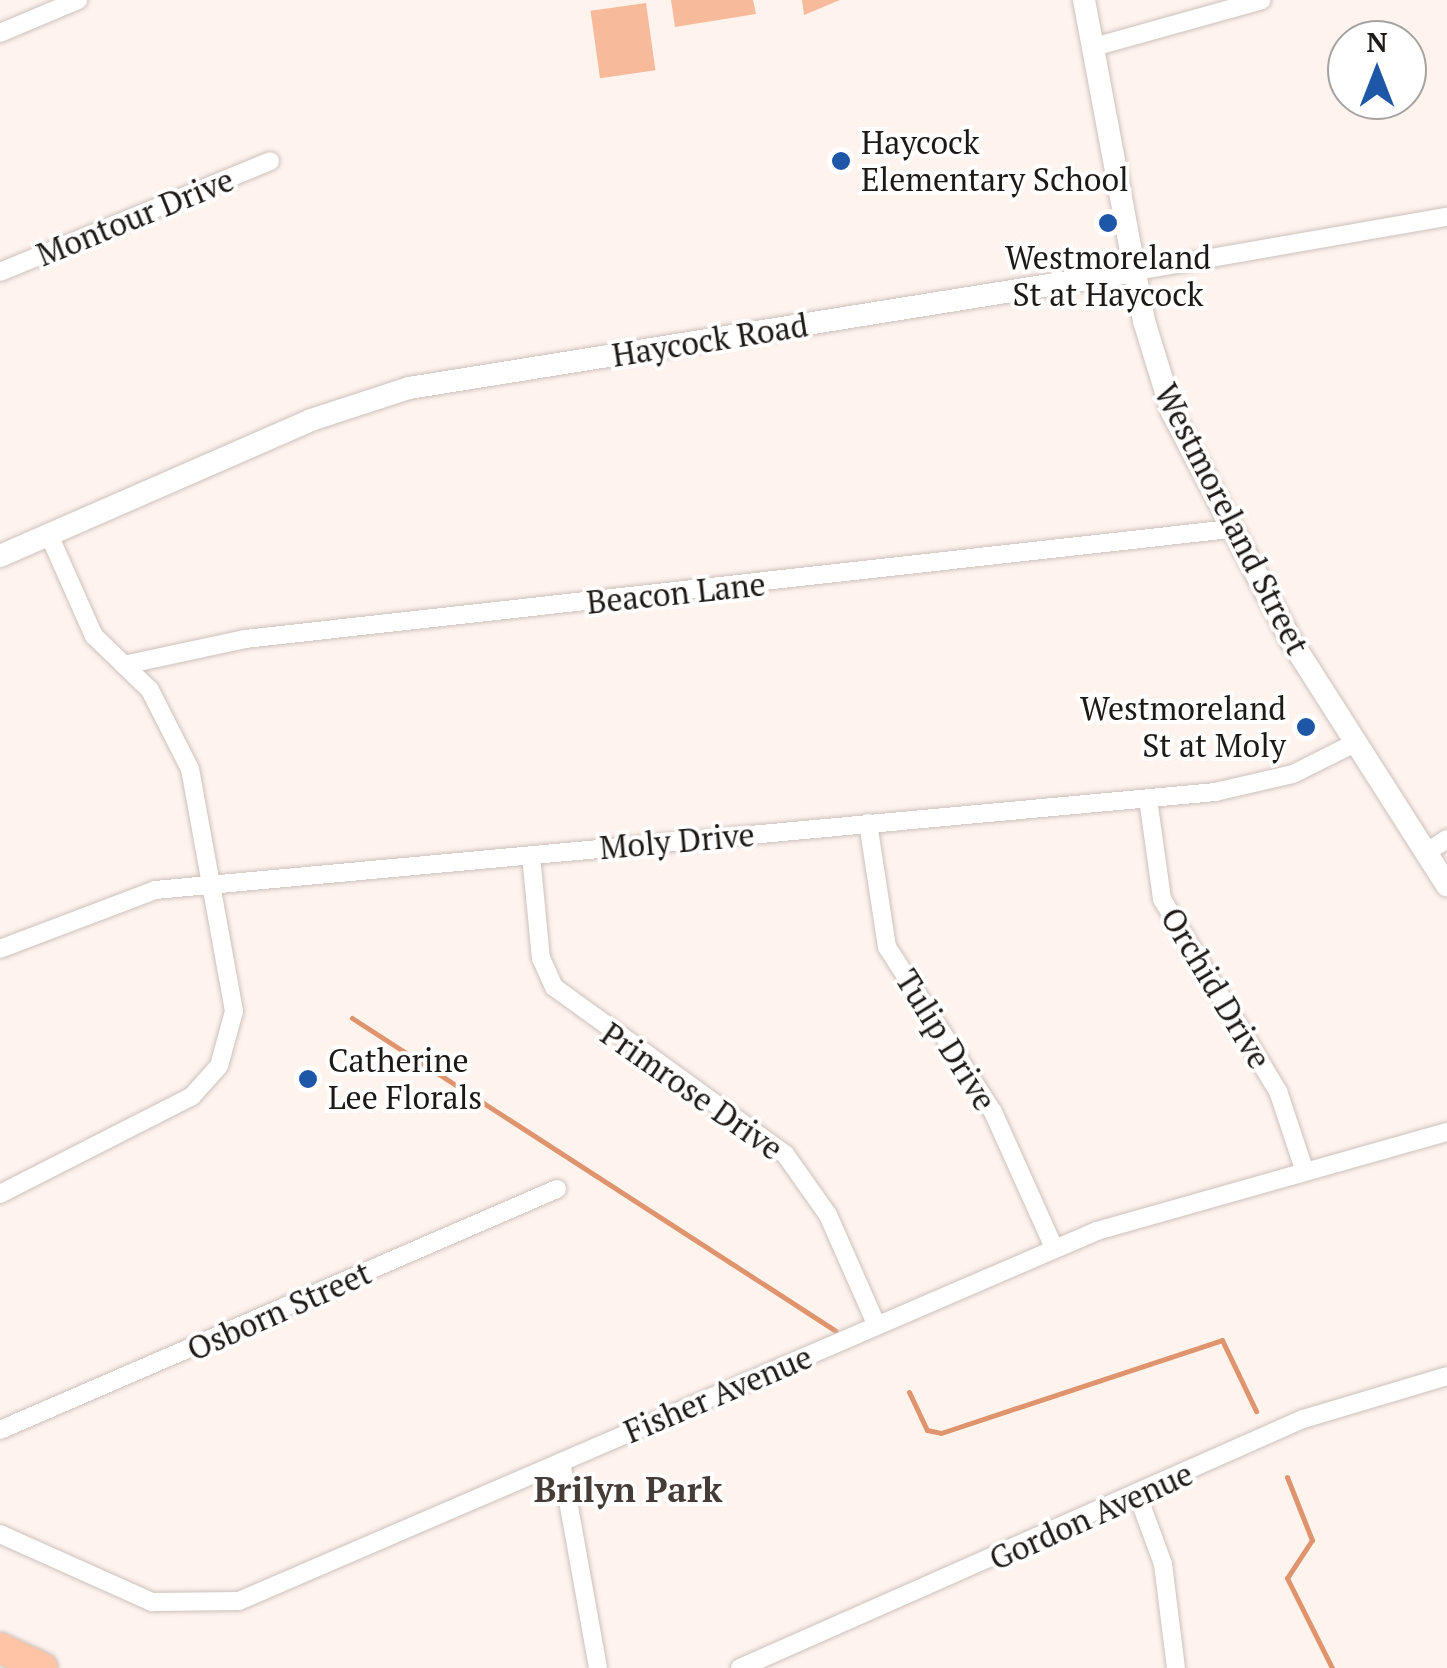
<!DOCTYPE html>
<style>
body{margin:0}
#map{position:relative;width:1447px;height:1668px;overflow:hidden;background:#fff3ee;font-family:"PT Serif",serif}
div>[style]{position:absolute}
.green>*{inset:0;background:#f7bb9c;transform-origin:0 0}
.stream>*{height:5px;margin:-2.5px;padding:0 2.5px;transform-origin:2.5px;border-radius:2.5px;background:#df946d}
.roads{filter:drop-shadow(0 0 2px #ccc1bc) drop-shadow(0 0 2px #ccc1bc)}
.street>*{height:18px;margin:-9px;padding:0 9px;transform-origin:9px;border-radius:9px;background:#fff}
.secondary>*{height:22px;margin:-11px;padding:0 11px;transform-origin:11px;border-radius:11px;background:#fff}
.highway>*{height:30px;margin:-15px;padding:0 15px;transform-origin:15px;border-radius:15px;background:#fec4a6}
.dots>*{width:28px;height:28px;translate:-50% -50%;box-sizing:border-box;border:5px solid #fff;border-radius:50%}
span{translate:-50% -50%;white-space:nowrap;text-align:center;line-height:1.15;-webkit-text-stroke:8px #fff;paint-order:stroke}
.poi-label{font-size:32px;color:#1d1917}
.left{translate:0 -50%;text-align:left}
.right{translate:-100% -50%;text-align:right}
.street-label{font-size:32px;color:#1d1917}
.neighbourhood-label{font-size:35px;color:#453c38;font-weight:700}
.north{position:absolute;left:1327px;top:20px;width:100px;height:100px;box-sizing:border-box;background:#fff;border:2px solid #a5a3a2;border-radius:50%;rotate:0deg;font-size:28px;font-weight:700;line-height:40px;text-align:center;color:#1d1917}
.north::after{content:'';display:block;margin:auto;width:35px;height:45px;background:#1e56a8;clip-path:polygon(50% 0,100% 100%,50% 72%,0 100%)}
</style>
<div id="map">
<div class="green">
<div style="clip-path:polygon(671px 0,753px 0,756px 14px,675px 27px)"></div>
<div style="clip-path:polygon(802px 0,840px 0,804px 15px)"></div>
<div style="left:646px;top:3px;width:68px;height:56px;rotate:82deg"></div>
</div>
<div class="stream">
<div style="left:352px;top:1018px;width:576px;rotate:32.89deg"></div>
<div style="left:909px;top:1392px;width:42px;rotate:64.7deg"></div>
<div style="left:927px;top:1430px;width:14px;rotate:12deg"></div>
<div style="left:941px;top:1433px;width:296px;rotate:-18.3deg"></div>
<div style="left:1222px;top:1340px;width:79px;rotate:64.4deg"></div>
<div style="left:1287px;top:1477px;width:68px;rotate:68.4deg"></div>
<div style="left:1312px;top:1540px;width:45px;rotate:123.3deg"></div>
<div style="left:1287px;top:1578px;width:101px;rotate:63.4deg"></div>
</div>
<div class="roads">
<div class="street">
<div style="left:0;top:33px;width:85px;rotate:-22.9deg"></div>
<div style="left:1094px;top:47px;width:174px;rotate:-15.6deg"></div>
<div style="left:1136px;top:271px;width:316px;rotate:-9.9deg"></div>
<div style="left:0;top:272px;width:292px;rotate:-22.3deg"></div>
<div style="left:124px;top:665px;width:124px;rotate:-12.1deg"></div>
<div style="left:245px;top:639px;width:992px;rotate:-6.37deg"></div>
<div style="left:1148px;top:799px;width:101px;rotate:82deg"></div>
<div style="left:1162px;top:899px;width:224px;rotate:58.9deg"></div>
<div style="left:1278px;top:1091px;width:85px;rotate:71.6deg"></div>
<div style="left:868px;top:823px;width:125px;rotate:81.3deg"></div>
<div style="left:887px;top:947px;width:196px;rotate:57.3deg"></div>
<div style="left:993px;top:1112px;width:149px;rotate:65.8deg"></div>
<div style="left:1426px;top:853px;width:25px;rotate:-34deg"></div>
<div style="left:531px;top:855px;width:103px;rotate:84.5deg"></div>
<div style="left:541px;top:958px;width:32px;rotate:66deg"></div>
<div style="left:554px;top:987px;width:285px;rotate:35.9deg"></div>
<div style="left:785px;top:1154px;width:75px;rotate:54.8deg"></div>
<div style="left:828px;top:1215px;width:121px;rotate:66.2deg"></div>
<div style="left:0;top:949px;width:166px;rotate:-20.8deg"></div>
<div style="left:155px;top:890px;width:1065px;rotate:-5.28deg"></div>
<div style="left:1215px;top:792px;width:80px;rotate:-13deg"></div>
<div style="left:1293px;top:774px;width:69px;rotate:-26.6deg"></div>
<div style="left:0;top:1194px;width:216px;rotate:-27deg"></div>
<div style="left:192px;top:1096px;width:40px;rotate:-48deg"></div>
<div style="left:219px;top:1066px;width:57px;rotate:-74.7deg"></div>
<div style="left:234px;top:1011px;width:246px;rotate:-100.3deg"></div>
<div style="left:190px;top:769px;width:89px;rotate:-116.9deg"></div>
<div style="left:150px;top:690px;width:78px;rotate:-136deg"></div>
<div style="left:94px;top:636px;width:111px;rotate:-114deg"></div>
<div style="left:0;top:1430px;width:607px;rotate:-23.4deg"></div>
<div style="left:561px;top:1462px;width:209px;rotate:79.8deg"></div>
<div style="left:1138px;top:1496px;width:72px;rotate:69.8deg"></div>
<div style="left:1163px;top:1564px;width:105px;rotate:82.9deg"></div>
<div style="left:0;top:1534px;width:167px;rotate:24.1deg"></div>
<div style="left:152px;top:1602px;width:87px;rotate:-0.7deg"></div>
<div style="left:239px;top:1601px;width:934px;rotate:-23.33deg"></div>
<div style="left:1097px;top:1231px;width:364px;rotate:-15.8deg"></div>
<div style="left:740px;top:1668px;width:616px;rotate:-23.86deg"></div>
<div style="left:1303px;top:1419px;width:150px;rotate:-16.6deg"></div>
</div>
<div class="secondary">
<div style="left:1084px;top:0;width:327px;rotate:79.4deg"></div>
<div style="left:1144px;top:321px;width:95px;rotate:72.9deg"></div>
<div style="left:1172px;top:412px;width:256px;rotate:62.5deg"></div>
<div style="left:1290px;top:639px;width:292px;rotate:57.5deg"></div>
<div style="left:0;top:556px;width:339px;rotate:-23.6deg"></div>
<div style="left:311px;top:420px;width:103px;rotate:-18.1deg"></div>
<div style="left:409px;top:388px;width:736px;rotate:-9.14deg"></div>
</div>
<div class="highway">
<div style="left:0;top:1648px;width:47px;rotate:24.9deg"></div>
</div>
</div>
<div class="dots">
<div style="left:841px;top:161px;background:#1e56a8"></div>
<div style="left:1108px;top:223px;background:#1e56a8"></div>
<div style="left:1306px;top:727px;background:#1e56a8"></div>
<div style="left:308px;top:1079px;background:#1e56a8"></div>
</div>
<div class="poi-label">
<span class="left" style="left:861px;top:161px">Haycock<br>Elementary School</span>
<span style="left:1108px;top:276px">Westmoreland<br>St at Haycock</span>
<span class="right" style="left:1286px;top:727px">Westmoreland<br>St at Moly</span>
<span class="left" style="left:328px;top:1079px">Catherine<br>Lee Florals</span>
</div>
<div class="street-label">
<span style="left:135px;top:217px;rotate:-22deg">Montour Drive</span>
<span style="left:710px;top:340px;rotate:-9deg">Haycock Road</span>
<span style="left:1232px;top:519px;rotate:63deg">Westmoreland Street</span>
<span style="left:676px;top:593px;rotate:-6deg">Beacon Lane</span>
<span style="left:677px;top:841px;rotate:-5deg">Moly Drive</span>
<span style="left:1216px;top:988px;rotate:59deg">Orchid Drive</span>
<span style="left:946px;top:1040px;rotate:58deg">Tulip Drive</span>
<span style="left:692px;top:1091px;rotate:35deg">Primrose Drive</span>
<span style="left:279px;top:1311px;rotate:-24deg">Osborn Street</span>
<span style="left:718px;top:1394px;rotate:-23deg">Fisher Avenue</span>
<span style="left:1091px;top:1516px;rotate:-24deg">Gordon Avenue</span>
</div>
<div class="neighbourhood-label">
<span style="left:628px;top:1489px">Brilyn Park</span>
</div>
<div class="north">N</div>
</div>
